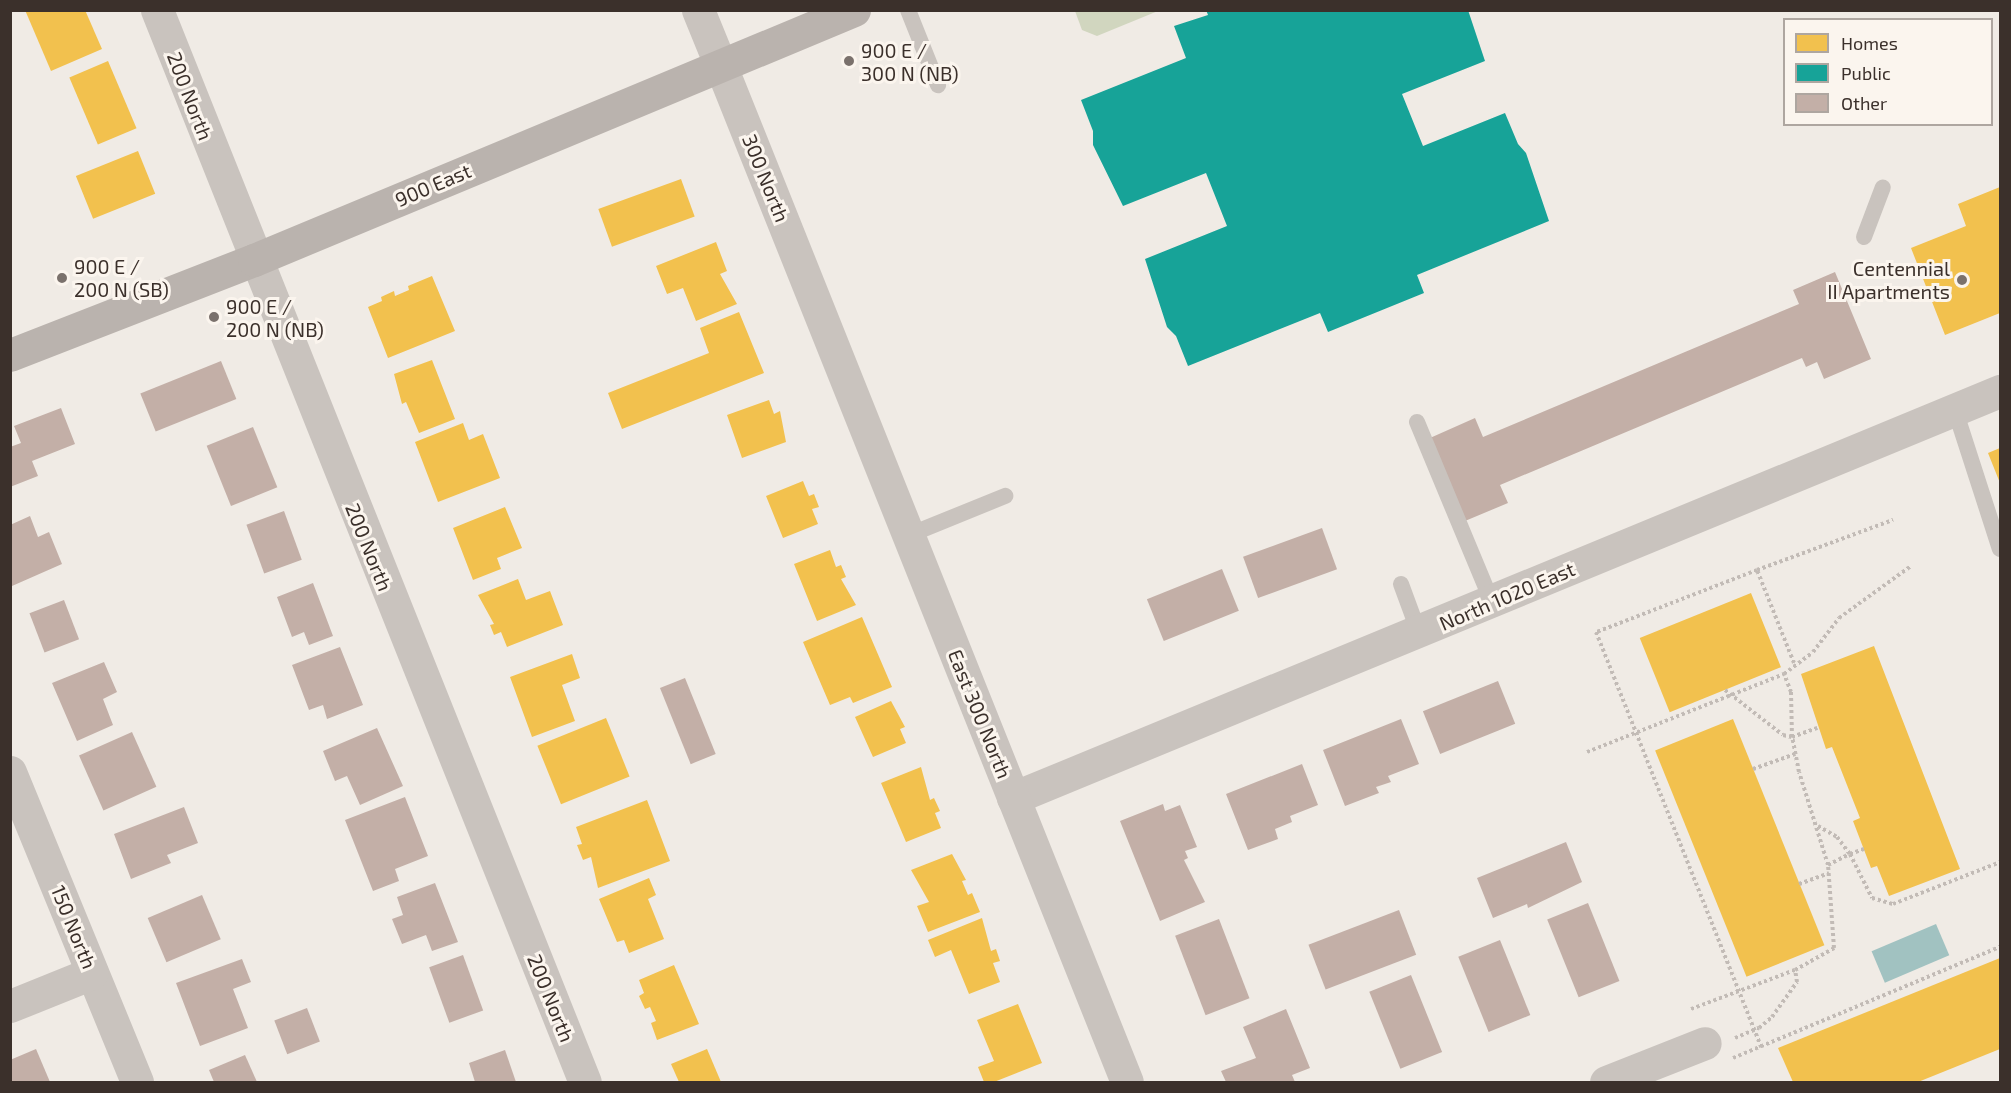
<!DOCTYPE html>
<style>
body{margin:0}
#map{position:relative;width:2011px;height:1093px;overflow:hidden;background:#f0ebe5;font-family:"Exo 2",sans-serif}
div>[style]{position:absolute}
.green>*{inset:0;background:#d1d6bf}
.water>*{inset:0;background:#a1c2c1;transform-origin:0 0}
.homes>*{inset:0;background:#f2c14e;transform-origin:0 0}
.public>*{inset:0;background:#17a398}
.building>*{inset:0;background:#c3afa7;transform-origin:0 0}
.path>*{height:4px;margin-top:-2px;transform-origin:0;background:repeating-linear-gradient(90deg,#c2bbb6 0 3px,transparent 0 6px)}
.service>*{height:16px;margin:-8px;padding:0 8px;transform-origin:8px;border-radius:8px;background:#c9c3be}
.minor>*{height:33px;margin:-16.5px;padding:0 16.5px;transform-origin:16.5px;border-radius:16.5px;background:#c9c3be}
.tertiary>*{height:33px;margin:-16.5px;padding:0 16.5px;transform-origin:16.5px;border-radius:16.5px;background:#c9c3be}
.secondary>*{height:33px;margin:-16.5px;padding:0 16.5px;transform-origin:16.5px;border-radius:16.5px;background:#bab3ae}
.dots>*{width:16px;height:16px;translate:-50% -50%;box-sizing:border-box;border:3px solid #fbf5ee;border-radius:50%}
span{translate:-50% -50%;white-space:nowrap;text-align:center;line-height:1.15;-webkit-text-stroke:6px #fbf5ee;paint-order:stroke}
.poi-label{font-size:20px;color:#3b302b}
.left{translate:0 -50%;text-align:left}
.right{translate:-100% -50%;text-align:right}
.street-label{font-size:20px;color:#3b302b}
.frame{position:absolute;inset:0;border:12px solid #3b302b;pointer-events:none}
.legend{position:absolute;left:1783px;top:18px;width:210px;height:108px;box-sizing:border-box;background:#fbf5ee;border:2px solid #aea6a0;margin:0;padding:8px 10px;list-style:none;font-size:18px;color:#3b302b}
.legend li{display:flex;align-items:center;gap:12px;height:30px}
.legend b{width:30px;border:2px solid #aea6a0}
</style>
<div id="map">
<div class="green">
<div style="clip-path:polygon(1075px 11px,1158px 11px,1097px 36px,1082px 30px)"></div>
</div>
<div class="water">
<div style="left:1936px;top:924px;width:34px;height:70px;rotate:67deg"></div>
</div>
<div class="homes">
<div style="clip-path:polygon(25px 10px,85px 10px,102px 49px,51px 71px)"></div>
<div style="left:108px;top:61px;width:73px;height:42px;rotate:67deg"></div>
<div style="left:138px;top:151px;width:46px;height:67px;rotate:68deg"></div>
<div style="left:681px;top:179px;width:40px;height:88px;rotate:70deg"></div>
<div style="clip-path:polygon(2000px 187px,2000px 313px,1945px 335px,1911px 248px,1966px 226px,1958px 204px)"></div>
<div style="clip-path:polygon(716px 242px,727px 271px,720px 274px,737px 304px,696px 321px,683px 288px,667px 294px,656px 266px)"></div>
<div style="clip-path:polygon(432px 276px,455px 331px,388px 358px,368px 307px,382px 301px,381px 297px,394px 291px,395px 296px,409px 290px,408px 286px)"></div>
<div style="clip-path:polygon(739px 312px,764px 373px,622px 429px,608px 393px,709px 353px,700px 328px)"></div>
<div style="clip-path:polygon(432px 360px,455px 419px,419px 433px,406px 402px,402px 404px,394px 374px)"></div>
<div style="clip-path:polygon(769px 400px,774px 414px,780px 411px,786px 442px,742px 458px,727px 415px)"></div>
<div style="clip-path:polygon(463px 423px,469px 440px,483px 434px,500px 478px,438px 502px,415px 442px)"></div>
<div style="clip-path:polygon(2000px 448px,2000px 483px,1988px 453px)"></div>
<div style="clip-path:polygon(803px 481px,809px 496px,814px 494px,819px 507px,812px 509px,818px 524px,783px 538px,766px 496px)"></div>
<div style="clip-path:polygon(505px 507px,522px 548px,497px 558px,501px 569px,473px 580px,453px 528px)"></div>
<div style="clip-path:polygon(830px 550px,836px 567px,841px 565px,846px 577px,841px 579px,856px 605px,817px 621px,794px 564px)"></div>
<div style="clip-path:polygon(518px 579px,526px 600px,550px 591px,563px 625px,507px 647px,501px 632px,494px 635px,490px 625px,494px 624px,478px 595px)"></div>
<div style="left:1751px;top:593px;width:80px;height:120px;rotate:68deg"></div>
<div style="clip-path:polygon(862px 617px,892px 687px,853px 703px,850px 697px,830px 705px,803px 642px)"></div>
<div style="clip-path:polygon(1874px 646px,1960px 869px,1889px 896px,1877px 866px,1871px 868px,1853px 821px,1860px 818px,1832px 747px,1826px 749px,1801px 674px)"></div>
<div style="clip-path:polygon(572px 654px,580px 678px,562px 685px,575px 721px,532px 737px,510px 677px)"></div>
<div style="clip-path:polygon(891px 701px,905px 727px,900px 729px,906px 743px,873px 757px,855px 717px)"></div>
<div style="left:606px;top:718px;width:63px;height:74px;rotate:68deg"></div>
<div style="left:1733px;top:719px;width:244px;height:84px;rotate:68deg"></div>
<div style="clip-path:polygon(921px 767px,930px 800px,934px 798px,940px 811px,935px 813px,941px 828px,906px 842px,881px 783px)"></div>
<div style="clip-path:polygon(647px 800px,670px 861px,598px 888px,591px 857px,583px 860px,577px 845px,582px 844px,576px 827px)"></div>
<div style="clip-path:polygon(952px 854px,966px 880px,962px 881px,968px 895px,972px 893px,980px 912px,928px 932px,917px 906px,929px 902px,911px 870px)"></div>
<div style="clip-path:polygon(649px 878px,656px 895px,648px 899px,664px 939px,629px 953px,624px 940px,617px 942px,599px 899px)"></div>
<div style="clip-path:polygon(982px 918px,991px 951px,996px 949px,1000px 961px,993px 963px,1000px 982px,969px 994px,951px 950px,935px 957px,928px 940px)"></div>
<div style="clip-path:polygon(2000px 958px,2000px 1049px,1918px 1082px,1793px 1082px,1778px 1048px)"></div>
<div style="clip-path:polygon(674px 965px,699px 1024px,657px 1040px,651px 1023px,656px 1021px,650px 1007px,645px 1009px,639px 996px,644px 993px,639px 980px)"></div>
<div style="clip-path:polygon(1018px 1004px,1042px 1063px,994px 1082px,984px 1082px,978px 1067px,994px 1061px,977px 1020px)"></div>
<div style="clip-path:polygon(707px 1049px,721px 1082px,679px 1082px,671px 1064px)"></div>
</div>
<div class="public">
<div style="clip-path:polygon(1206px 10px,1468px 10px,1485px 61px,1402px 94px,1423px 146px,1505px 113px,1518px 144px,1526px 153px,1549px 221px,1417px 275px,1424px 293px,1328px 332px,1320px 313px,1188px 366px,1176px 336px,1167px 327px,1145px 259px,1227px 226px,1206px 173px,1123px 206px,1093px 145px,1093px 131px,1081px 100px,1186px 58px,1174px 26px,1208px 15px)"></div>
</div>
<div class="building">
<div style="clip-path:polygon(1835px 272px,1871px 359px,1824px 379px,1817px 362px,1806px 367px,1802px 358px,1500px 485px,1508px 503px,1465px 521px,1430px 438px,1475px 418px,1483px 437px,1799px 304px,1793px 290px)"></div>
<div style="left:221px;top:361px;width:41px;height:87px;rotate:68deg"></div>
<div style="clip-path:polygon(61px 408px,75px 444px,32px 461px,38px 476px,10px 487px,10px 447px,21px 443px,14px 426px)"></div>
<div style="left:253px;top:427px;width:65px;height:50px;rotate:68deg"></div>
<div style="left:284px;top:511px;width:52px;height:40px;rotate:70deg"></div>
<div style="clip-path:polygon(30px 516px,38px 537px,49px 532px,62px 564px,12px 586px,10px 525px)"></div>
<div style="left:1322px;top:528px;width:44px;height:84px;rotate:70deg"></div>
<div style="left:1222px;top:569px;width:45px;height:81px;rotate:68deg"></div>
<div style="clip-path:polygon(313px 583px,333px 636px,309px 645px,304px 632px,292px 637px,277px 597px)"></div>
<div style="left:64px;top:600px;width:42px;height:37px;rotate:69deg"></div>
<div style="clip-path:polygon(340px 647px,363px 705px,327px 719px,323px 705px,309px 710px,292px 665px)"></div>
<div style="clip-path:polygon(104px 662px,117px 692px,103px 699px,113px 725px,77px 741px,52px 683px)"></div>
<div style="left:685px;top:678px;width:82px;height:27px;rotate:68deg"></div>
<div style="left:1498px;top:681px;width:46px;height:81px;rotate:68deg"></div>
<div style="clip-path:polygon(1401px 719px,1419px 764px,1388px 776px,1391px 782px,1376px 787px,1379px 793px,1345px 806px,1323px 750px)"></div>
<div style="clip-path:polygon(377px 728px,403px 786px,360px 805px,347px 776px,335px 781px,323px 751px)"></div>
<div style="left:132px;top:732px;width:60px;height:58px;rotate:66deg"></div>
<div style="clip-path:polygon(1302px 764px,1318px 805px,1290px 816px,1292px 822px,1275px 829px,1278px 839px,1248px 850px,1226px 794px)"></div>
<div style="clip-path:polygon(405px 797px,428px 856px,395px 869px,399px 881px,373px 891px,345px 820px)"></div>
<div style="clip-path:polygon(1163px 804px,1165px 811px,1180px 805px,1197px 847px,1185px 851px,1188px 858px,1184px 860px,1205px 902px,1160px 921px,1120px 821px)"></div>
<div style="clip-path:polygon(184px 807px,198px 843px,167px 855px,171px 863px,131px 879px,114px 834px)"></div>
<div style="clip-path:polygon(1566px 842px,1582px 882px,1528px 908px,1527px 904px,1493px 918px,1477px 878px)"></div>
<div style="clip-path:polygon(435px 883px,458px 942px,432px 951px,426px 935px,402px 944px,392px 919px,403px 915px,397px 897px)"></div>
<div style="left:202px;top:895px;width:48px;height:59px;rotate:67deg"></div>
<div style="left:1588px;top:903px;width:84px;height:44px;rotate:68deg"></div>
<div style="left:1399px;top:910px;width:48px;height:97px;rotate:69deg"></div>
<div style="left:1219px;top:919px;width:85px;height:47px;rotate:69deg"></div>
<div style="left:1500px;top:940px;width:81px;height:45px;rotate:68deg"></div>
<div style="left:463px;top:955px;width:59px;height:36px;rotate:70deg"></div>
<div style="clip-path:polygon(242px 959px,251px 982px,233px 989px,248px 1028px,200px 1046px,176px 983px)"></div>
<div style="left:1411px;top:975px;width:83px;height:45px;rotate:68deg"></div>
<div style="left:307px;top:1008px;width:36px;height:35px;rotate:69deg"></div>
<div style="clip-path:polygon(1286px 1009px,1310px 1068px,1292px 1075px,1295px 1082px,1226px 1082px,1221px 1071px,1256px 1058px,1243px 1027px)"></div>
<div style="clip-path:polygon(36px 1049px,50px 1082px,10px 1082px,10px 1060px)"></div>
<div style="clip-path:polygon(505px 1050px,516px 1082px,475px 1082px,469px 1063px)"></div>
<div style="clip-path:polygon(245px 1055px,257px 1082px,214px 1082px,209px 1070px)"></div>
</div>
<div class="path">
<div style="left:1757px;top:570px;width:173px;rotate:158.9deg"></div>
<div style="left:1596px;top:632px;width:447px;rotate:68.3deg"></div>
<div style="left:1794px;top:663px;width:100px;rotate:-111.7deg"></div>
<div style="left:1757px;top:570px;width:145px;rotate:-20.2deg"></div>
<div style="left:1725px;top:690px;width:73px;rotate:37.8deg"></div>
<div style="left:1783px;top:735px;width:9px;rotate:13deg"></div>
<div style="left:1792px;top:737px;width:27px;rotate:-20deg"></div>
<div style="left:1587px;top:752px;width:212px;rotate:-21.6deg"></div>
<div style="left:1753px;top:769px;width:45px;rotate:-19.7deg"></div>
<div style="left:1818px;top:826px;width:22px;rotate:30deg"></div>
<div style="left:1837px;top:837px;width:21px;rotate:53deg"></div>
<div style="left:1850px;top:854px;width:15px;rotate:-20deg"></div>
<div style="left:1828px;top:865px;width:25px;rotate:-27deg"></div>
<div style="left:1850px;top:854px;width:49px;rotate:63.4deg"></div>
<div style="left:1872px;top:898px;width:22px;rotate:16deg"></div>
<div style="left:1893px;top:904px;width:115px;rotate:-21.4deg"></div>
<div style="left:1799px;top:884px;width:32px;rotate:-20deg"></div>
<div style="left:1691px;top:1009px;width:111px;rotate:-20.6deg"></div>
<div style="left:1795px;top:970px;width:45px;rotate:-29.4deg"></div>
<div style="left:1834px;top:948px;width:83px;rotate:-94.1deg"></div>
<div style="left:1828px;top:865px;width:97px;rotate:-107.3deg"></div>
<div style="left:1799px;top:772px;width:36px;rotate:-101deg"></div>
<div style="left:1792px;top:737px;width:45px;rotate:-91.3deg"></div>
<div style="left:1791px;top:692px;width:19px;rotate:-111deg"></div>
<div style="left:1784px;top:674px;width:36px;rotate:-37deg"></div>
<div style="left:1813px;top:652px;width:43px;rotate:-52.6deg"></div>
<div style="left:1839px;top:618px;width:89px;rotate:-35.8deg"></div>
<div style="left:1735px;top:1038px;width:26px;rotate:-23deg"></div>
<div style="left:1759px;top:1028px;width:17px;rotate:-40deg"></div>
<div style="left:1772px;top:1017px;width:43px;rotate:-54.5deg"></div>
<div style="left:1797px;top:982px;width:12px;rotate:-99deg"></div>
<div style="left:1733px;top:1058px;width:289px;rotate:-22.6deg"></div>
</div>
<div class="service">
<div style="left:908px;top:10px;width:81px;rotate:68.2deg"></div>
<div style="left:1864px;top:237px;width:53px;rotate:-69.2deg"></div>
<div style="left:1955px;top:410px;width:146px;rotate:72.1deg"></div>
<div style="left:1417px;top:422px;width:195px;rotate:67.4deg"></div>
<div style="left:909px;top:535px;width:104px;rotate:-22.1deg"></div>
<div style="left:1401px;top:584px;width:52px;rotate:69.8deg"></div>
</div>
<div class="minor">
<div style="left:157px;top:10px;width:1154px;rotate:68.24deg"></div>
<div style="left:698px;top:10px;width:58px;rotate:67.8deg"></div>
<div style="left:10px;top:772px;width:335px;rotate:67.7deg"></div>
<div style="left:1013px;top:798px;width:1068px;rotate:-22.41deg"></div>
<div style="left:10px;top:1006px;width:88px;rotate:-21.9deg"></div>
<div style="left:1606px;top:1082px;width:106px;rotate:-21.5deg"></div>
</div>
<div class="tertiary">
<div style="left:720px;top:64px;width:1096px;rotate:68.21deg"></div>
</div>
<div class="secondary">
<div style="left:10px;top:355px;width:262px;rotate:-21.3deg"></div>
<div style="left:254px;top:260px;width:650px;rotate:-22.62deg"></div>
</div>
<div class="dots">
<div style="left:849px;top:61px;background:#7a716c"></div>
<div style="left:62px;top:278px;background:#7a716c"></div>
<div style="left:1962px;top:280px;background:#7a716c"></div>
<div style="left:214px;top:317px;background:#7a716c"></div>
</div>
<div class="poi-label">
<span class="left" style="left:861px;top:62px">900 E /<br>300 N (NB)</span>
<span class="left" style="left:74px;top:278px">900 E /<br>200 N (SB)</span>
<span class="right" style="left:1950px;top:280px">Centennial<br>II Apartments</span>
<span class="left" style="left:226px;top:318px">900 E /<br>200 N (NB)</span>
</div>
<div class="street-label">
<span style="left:190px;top:96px;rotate:69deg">200 North</span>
<span style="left:766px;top:178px;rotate:68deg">300 North</span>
<span style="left:433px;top:185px;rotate:-23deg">900 East</span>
<span style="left:369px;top:547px;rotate:68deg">200 North</span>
<span style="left:1507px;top:596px;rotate:-23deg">North 1020 East</span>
<span style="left:980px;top:714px;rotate:68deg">East 300 North</span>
<span style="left:74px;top:927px;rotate:68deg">150 North</span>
<span style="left:551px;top:998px;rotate:68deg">200 North</span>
</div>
<div class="frame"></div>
<ul class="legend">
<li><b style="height:16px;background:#f2c14e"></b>Homes</li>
<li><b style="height:16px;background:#17a398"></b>Public</li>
<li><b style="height:16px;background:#c3afa7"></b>Other</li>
</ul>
</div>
